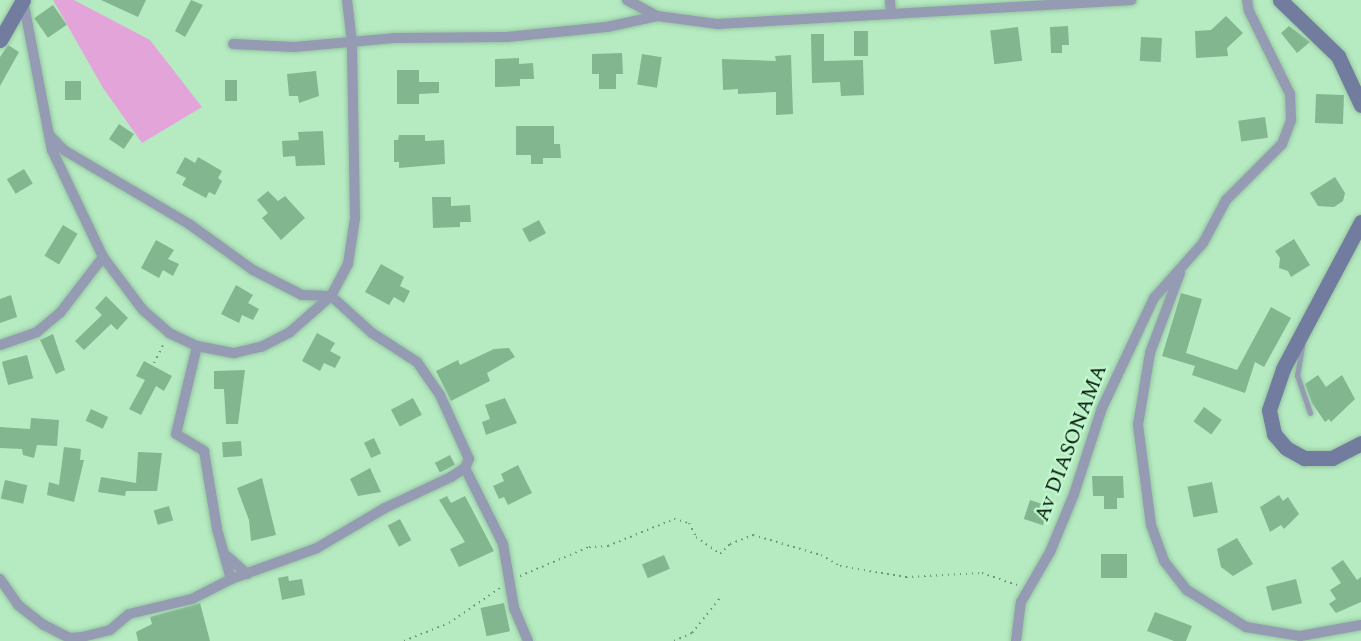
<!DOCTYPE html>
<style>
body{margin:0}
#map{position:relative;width:1361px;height:641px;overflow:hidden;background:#b6ebc2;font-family:Spectral,serif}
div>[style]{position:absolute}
.green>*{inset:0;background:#e3a4da}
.building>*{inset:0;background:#82b68e;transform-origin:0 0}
.path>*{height:2px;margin-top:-1px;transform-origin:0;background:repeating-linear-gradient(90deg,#6e9577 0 1.5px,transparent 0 6px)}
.roads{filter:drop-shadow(0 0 2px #96c5a1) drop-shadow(0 0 2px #96c5a1)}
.lane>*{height:5px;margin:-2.5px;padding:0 2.5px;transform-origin:2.5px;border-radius:2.5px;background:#949bb3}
.street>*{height:10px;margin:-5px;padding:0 5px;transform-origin:5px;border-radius:5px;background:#949bb3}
.secondary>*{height:15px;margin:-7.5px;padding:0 7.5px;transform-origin:7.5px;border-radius:7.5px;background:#727c9e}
span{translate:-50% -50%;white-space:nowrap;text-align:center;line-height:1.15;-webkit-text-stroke:4.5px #c2f8cf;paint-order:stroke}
.street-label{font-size:21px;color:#05180a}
</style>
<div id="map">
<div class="green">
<div style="clip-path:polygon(53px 0,74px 0,150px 40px,202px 107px,142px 143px,103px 88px)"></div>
</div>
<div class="building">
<div style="clip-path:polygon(101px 0,146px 0,138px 17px)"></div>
<div style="clip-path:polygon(191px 0,203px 5px,185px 37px,175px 31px)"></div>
<div style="left:53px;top:5px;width:24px;height:23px;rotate:55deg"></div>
<div style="clip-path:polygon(1226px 16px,1243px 33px,1227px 48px,1228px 56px,1196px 58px,1195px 31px,1211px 30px)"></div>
<div style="clip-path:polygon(1068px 26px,1069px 45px,1062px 45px,1062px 53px,1051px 53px,1050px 27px)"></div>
<div style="clip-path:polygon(1289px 26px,1310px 42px,1297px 53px,1281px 33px)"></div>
<div style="left:1018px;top:27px;width:34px;height:28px;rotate:83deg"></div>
<div style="left:854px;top:31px;width:14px;height:25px"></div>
<div style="clip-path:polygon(811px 34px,824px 34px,824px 61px,863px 60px,864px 95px,841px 96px,840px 82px,812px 83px)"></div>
<div style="left:1141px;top:37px;width:21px;height:24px;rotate:3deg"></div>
<div style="clip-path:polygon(8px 45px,19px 52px,0 86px,0 57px)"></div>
<div style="clip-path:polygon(622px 53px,623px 74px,616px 74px,616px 89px,599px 89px,599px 74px,592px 74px,592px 54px)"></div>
<div style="left:642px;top:54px;width:20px;height:31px;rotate:9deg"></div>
<div style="clip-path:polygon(791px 55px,793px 114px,776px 115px,776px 92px,738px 94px,738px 89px,723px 90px,722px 59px,776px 61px,775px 56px)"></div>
<div style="clip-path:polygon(519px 58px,519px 64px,533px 63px,534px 79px,520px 79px,520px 86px,495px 87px,495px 59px)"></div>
<div style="clip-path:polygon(397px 70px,419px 70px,419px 82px,439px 82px,439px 93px,419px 94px,419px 104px,397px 104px)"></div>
<div style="clip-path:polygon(316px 71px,319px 96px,299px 103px,298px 96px,289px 96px,287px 74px)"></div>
<div style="left:225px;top:80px;width:12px;height:21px"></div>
<div style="left:65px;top:81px;width:16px;height:19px"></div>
<div style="left:1316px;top:94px;width:28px;height:29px;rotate:2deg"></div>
<div style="left:1265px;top:117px;width:21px;height:27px;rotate:82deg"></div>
<div style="left:119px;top:124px;width:18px;height:18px;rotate:34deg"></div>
<div style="clip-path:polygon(516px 126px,554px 126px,554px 144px,560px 144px,561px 158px,543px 158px,543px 164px,531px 164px,531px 155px,516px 155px)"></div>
<div style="clip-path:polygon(323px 131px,325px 165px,296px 166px,295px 156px,283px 157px,282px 141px,299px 140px,298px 132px)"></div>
<div style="clip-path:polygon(399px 135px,425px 135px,425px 141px,444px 140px,445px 164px,399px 168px,399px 162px,394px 162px,394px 140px,398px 140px)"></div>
<div style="clip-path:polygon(185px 157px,195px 163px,198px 157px,222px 171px,218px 178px,222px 181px,215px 195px,209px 192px,206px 198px,182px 185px,186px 178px,176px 173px)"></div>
<div style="left:24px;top:169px;width:17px;height:20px;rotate:59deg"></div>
<div style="clip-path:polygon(1335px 177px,1345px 193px,1343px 201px,1334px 207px,1318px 206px,1310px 193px)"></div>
<div style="clip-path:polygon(268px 191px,278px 201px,285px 196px,305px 218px,281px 240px,262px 218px,268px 213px,257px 200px)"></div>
<div style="clip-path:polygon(432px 197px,451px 197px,451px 206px,470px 205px,471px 222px,460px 222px,460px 227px,433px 228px)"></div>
<div style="left:539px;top:220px;width:15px;height:19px;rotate:62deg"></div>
<div style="left:63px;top:225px;width:17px;height:36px;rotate:31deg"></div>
<div style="clip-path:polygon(1294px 239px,1310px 265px,1291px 277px,1288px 271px,1279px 268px,1280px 258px,1275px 251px)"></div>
<div style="clip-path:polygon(156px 240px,174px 250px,168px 259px,179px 264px,173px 276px,163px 270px,159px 278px,141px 268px)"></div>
<div style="clip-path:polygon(381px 264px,404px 277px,400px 286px,410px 291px,404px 303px,394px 297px,389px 305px,365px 292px)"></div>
<div style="clip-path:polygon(236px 285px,253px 295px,248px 303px,259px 309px,253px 320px,242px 315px,239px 323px,221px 314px)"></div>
<div style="clip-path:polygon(1181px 293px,1202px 299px,1186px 353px,1237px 370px,1271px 307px,1291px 318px,1264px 367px,1255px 362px,1245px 393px,1192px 375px,1195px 366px,1162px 356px)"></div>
<div style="clip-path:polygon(11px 295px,17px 317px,0 323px,0 299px)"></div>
<div style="clip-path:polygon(106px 296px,128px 318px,117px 330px,111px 324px,84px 350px,75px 341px,102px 315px,95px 308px)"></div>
<div style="clip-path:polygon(317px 333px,335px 343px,330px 351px,341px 357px,335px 368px,324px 363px,320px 371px,302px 361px)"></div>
<div style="clip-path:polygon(53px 334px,65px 370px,56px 374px,40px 340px)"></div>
<div style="clip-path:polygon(509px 348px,515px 357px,487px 373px,490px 381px,451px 401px,436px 371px,458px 360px,460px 365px,494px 349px)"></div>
<div style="left:27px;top:355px;width:24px;height:26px;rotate:75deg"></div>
<div style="clip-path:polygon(144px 361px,172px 376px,164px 391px,156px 386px,141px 415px,129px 409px,145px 380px,136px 376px)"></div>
<div style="clip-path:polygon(245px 370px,238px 424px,226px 424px,224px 389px,214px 389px,214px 371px)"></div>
<div style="clip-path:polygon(1318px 375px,1326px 387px,1342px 375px,1355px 399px,1331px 422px,1329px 419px,1325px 422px,1312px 403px,1305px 384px)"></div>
<div style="left:413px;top:398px;width:19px;height:25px;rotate:62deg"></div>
<div style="clip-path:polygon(505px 398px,517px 423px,486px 435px,482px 422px,490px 419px,485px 405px)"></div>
<div style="left:1204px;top:407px;width:22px;height:18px;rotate:36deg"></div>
<div style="left:91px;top:409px;width:19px;height:13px;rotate:25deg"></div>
<div style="clip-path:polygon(31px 418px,59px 420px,57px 446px,37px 445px,34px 458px,23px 455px,22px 449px,0 448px,0 427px,30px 429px)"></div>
<div style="left:374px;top:438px;width:17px;height:11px;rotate:65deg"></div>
<div style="left:241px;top:441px;width:15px;height:19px;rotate:86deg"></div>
<div style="clip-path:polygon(64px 447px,81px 449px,80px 460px,84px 460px,74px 502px,47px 495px,49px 482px,59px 485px)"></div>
<div style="clip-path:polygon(138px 452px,162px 453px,157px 491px,126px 491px,125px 496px,98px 492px,101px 477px,136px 483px)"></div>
<div style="left:450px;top:455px;width:11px;height:17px;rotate:63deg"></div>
<div style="clip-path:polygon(518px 465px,532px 493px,508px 505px,504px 497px,499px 499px,493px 486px,504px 481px,501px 474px)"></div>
<div style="clip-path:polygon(370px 468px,381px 492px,358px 496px,350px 479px)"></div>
<div style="clip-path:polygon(1092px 476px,1123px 476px,1124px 498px,1117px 498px,1117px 509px,1104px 509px,1104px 496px,1093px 496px)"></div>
<div style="clip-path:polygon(262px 478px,276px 535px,251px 541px,249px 520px,237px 488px)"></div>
<div style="left:5px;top:480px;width:23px;height:19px;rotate:13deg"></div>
<div style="left:1212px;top:482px;width:31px;height:25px;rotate:79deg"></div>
<div style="clip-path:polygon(1279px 495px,1283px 501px,1288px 497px,1299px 514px,1284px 529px,1281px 525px,1270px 532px,1260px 507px)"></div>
<div style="clip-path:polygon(447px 496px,451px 503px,465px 496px,494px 551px,459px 567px,450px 549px,465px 542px,439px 500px)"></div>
<div style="left:1030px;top:500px;width:20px;height:20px;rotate:18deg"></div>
<div style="left:169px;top:506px;width:15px;height:16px;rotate:74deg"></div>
<div style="left:400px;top:519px;width:24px;height:14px;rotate:62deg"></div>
<div style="clip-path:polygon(1237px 538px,1253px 564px,1233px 576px,1221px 567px,1217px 549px)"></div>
<div style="left:1101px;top:554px;width:26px;height:24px"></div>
<div style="left:664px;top:555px;width:15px;height:24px;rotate:67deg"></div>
<div style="clip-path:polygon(1343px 560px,1357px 580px,1361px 577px,1361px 602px,1336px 613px,1329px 604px,1336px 599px,1330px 590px,1341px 583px,1331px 568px)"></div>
<div style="clip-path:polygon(288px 576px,289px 581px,302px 579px,305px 595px,282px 600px,278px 578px)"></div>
<div style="left:1296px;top:579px;width:25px;height:31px;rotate:76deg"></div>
<div style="clip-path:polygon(200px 603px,210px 641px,138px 641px,136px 632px,152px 624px,150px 617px)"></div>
<div style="left:504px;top:603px;width:29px;height:24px;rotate:78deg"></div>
<div style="clip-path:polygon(1155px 612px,1192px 626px,1186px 641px,1174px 641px,1147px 631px)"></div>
</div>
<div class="path">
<div style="left:154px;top:363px;width:22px;rotate:-63deg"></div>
<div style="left:520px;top:576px;width:75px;rotate:-22.8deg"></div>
<div style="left:589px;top:547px;width:19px;rotate:-3deg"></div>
<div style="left:608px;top:546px;width:71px;rotate:-22.2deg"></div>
<div style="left:674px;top:519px;width:16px;rotate:15deg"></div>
<div style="left:689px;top:523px;width:16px;rotate:63deg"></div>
<div style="left:696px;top:537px;width:29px;rotate:35deg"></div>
<div style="left:720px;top:554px;width:14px;rotate:-45deg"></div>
<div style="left:730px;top:544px;width:25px;rotate:-21deg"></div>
<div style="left:753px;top:535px;width:71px;rotate:16.4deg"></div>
<div style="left:821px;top:555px;width:22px;rotate:30deg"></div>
<div style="left:840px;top:566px;width:67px;rotate:9.5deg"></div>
<div style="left:906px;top:577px;width:76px;rotate:-3deg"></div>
<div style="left:982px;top:573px;width:37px;rotate:19deg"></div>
<div style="left:404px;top:641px;width:48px;rotate:-21.8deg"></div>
<div style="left:449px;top:623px;width:62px;rotate:-34.5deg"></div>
<div style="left:674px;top:641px;width:20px;rotate:-24deg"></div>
<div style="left:692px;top:633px;width:45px;rotate:-51.3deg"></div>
</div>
<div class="roads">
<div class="lane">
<div style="left:1303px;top:341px;width:35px;rotate:100deg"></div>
<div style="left:1297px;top:375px;width:40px;rotate:71.1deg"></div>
</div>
<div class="street">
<div style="left:23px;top:0;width:153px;rotate:79.1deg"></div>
<div style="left:52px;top:150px;width:119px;rotate:64.5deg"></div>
<div style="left:103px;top:257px;width:66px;rotate:53deg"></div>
<div style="left:143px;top:310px;width:35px;rotate:41deg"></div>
<div style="left:169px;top:333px;width:31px;rotate:25deg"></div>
<div style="left:197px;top:346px;width:38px;rotate:11deg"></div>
<div style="left:234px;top:353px;width:28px;rotate:-13deg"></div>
<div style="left:261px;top:347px;width:33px;rotate:-27deg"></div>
<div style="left:290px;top:332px;width:55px;rotate:-41.3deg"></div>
<div style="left:331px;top:296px;width:36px;rotate:-62deg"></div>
<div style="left:348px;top:264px;width:47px;rotate:-81.3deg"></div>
<div style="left:355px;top:218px;width:176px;rotate:-91deg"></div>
<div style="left:352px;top:42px;width:42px;rotate:-96.8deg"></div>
<div style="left:627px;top:0;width:34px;rotate:28deg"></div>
<div style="left:890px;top:0;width:13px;rotate:86deg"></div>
<div style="left:233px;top:44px;width:61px;rotate:2.8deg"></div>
<div style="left:294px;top:47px;width:100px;rotate:-5.1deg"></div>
<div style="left:394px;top:38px;width:113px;rotate:-0.5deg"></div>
<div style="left:507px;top:37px;width:100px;rotate:-5.7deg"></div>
<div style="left:607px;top:27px;width:51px;rotate:-12.4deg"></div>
<div style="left:657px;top:16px;width:62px;rotate:7.5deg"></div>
<div style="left:718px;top:24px;width:414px;rotate:-3.3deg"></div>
<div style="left:1180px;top:273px;width:85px;rotate:110.6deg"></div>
<div style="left:1150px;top:353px;width:73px;rotate:99.5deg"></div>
<div style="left:1138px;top:425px;width:101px;rotate:82.6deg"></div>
<div style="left:1151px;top:525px;width:38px;rotate:70deg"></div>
<div style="left:1164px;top:561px;width:37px;rotate:52deg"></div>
<div style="left:1187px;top:590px;width:70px;rotate:32.1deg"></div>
<div style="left:1246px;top:627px;width:55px;rotate:9.5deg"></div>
<div style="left:1300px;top:636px;width:62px;rotate:-10.2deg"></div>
<div style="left:0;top:345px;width:39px;rotate:-19deg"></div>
<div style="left:37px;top:332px;width:30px;rotate:-40deg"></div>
<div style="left:60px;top:313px;width:71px;rotate:-52.5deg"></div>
<div style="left:197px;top:346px;width:90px;rotate:103.4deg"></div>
<div style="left:176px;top:434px;width:33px;rotate:31deg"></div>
<div style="left:204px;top:451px;width:79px;rotate:80.5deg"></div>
<div style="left:217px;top:529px;width:52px;rotate:74.4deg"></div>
<div style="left:465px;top:468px;width:85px;rotate:63.4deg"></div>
<div style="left:503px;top:544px;width:65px;rotate:80.2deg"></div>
<div style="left:514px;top:608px;width:36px;rotate:67deg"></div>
<div style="left:227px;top:556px;width:27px;rotate:42deg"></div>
<div style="left:0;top:579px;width:32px;rotate:55deg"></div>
<div style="left:18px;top:605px;width:33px;rotate:38deg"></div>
<div style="left:44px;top:625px;width:28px;rotate:27deg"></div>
<div style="left:69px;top:638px;width:13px;rotate:-4deg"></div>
<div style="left:82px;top:637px;width:29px;rotate:-14deg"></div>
<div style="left:110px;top:630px;width:25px;rotate:-40deg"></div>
<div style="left:129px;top:614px;width:65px;rotate:-13.4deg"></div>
<div style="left:192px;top:599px;width:44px;rotate:-27.1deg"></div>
<div style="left:231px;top:579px;width:91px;rotate:-19.8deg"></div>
<div style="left:317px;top:548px;width:79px;rotate:-30.5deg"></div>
<div style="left:385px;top:508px;width:73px;rotate:-25.2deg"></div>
<div style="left:451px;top:477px;width:17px;rotate:-33deg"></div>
<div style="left:465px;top:468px;width:10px;rotate:-66deg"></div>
<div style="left:469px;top:459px;width:70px;rotate:-114.4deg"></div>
<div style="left:440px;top:395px;width:40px;rotate:-124.9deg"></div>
<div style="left:417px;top:362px;width:54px;rotate:-147.2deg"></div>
<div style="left:372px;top:333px;width:55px;rotate:-137.9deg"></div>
<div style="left:331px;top:296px;width:29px;rotate:-178deg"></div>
<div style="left:302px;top:295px;width:55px;rotate:-153deg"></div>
<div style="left:253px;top:270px;width:79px;rotate:-144.3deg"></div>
<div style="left:189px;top:224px;width:145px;rotate:-149.4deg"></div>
<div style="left:64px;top:150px;width:21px;rotate:-135deg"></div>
<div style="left:1016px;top:641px;width:39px;rotate:-83deg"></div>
<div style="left:1021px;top:602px;width:58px;rotate:-59.9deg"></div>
<div style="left:1050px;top:552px;width:63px;rotate:-67.5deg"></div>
<div style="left:1074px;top:494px;width:90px;rotate:-72deg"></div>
<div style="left:1102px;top:408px;width:122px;rotate:-64.7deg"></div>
<div style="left:1154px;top:298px;width:74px;rotate:-48.3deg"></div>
<div style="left:1203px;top:243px;width:49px;rotate:-61.9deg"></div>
<div style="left:1226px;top:200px;width:79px;rotate:-45deg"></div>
<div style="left:1282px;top:144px;width:26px;rotate:-69deg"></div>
<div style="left:1291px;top:120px;width:26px;rotate:-92deg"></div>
<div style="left:1290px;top:94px;width:93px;rotate:-116.3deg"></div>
<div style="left:1249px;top:11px;width:11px;rotate:-100deg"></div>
</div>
<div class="secondary">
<div style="left:1280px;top:0;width:81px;rotate:44deg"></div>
<div style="left:1338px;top:56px;width:54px;rotate:64.9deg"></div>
<div style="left:0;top:40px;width:46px;rotate:-60.1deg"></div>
<div style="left:1361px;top:222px;width:166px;rotate:118deg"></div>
<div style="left:1283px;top:369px;width:43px;rotate:108.9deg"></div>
<div style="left:1269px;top:410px;width:25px;rotate:78deg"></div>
<div style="left:1274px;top:434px;width:18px;rotate:49deg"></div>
<div style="left:1286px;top:448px;width:21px;rotate:29deg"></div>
<div style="left:1304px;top:458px;width:28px"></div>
<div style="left:1332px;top:458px;width:33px;rotate:-27deg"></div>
</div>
</div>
<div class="street-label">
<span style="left:1071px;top:443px;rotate:-69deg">Av DIASONAMA</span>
</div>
</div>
